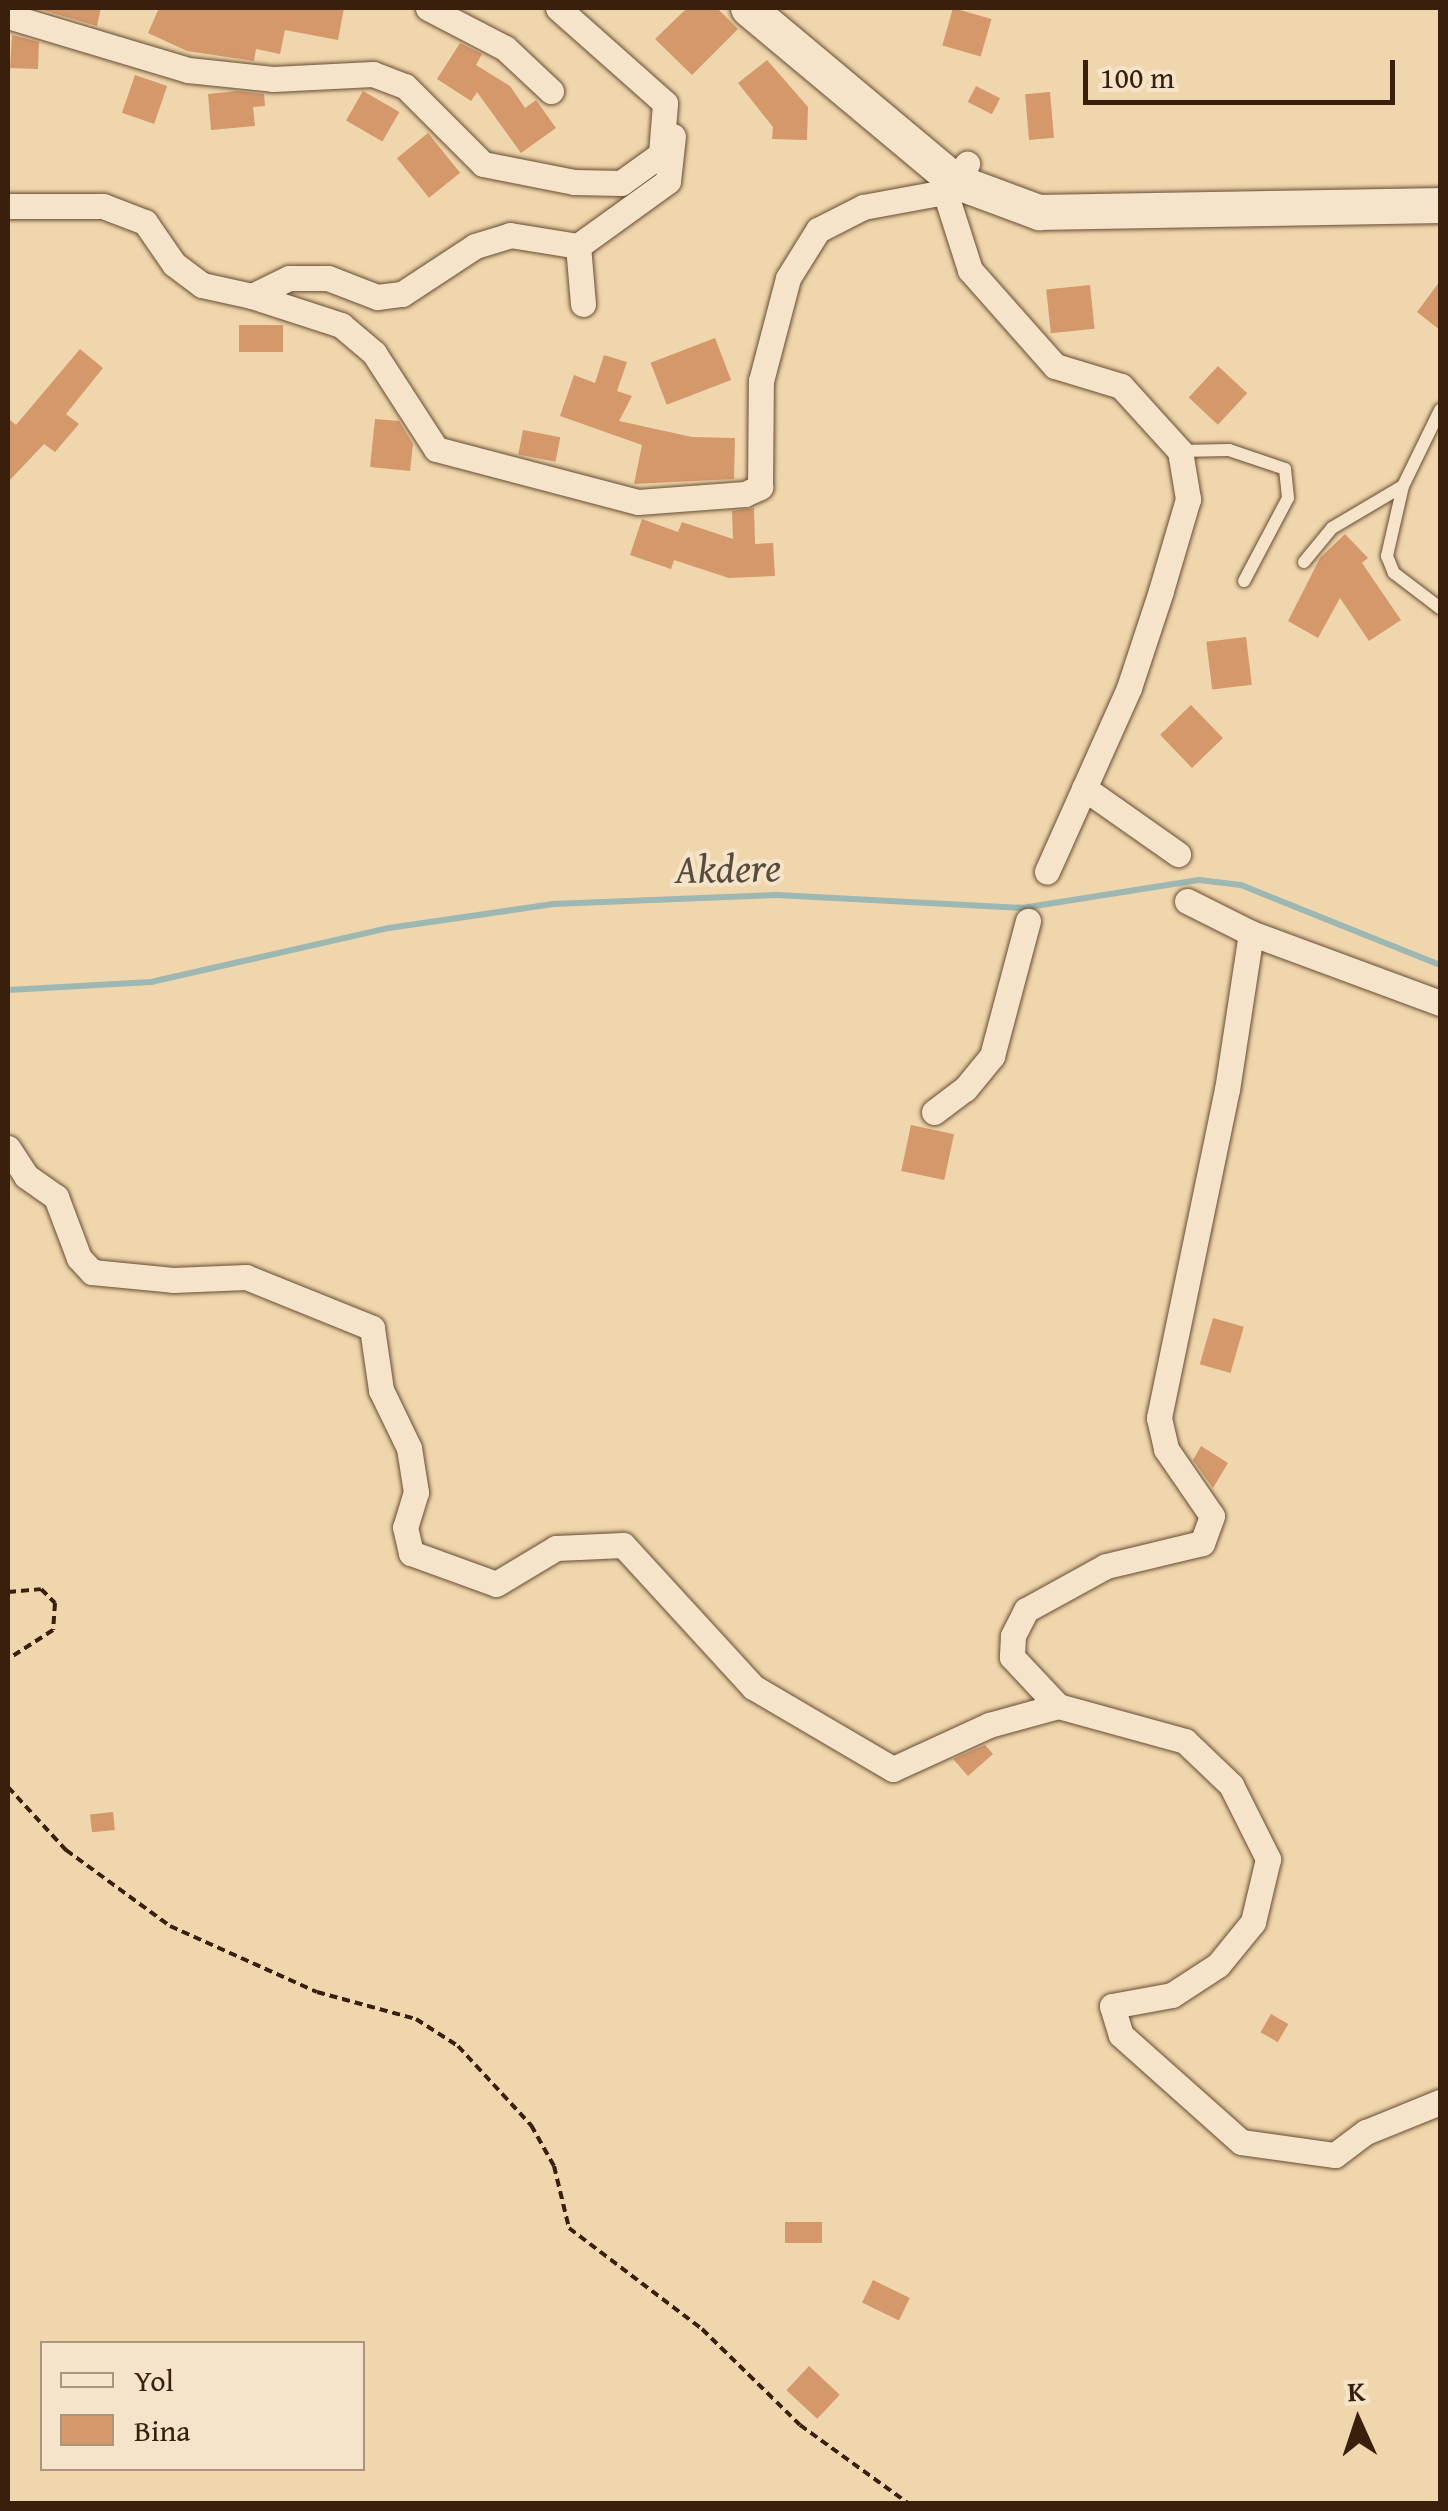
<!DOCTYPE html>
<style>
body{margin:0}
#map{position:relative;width:1448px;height:2511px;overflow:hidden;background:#f0d6ac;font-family:"Gentium Book Plus",serif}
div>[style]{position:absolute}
.stream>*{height:6px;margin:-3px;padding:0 3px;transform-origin:3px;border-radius:3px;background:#9db7b3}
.building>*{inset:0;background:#d4986b;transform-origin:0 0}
.path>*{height:4px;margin-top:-2px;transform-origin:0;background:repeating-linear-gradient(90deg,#391f0c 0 8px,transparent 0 13px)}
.roads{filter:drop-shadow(0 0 2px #674d34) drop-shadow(0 0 2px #674d34)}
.service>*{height:12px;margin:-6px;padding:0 6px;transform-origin:6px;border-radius:6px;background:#f5e4c9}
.minor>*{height:25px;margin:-12.5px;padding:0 12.5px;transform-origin:12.5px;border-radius:12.5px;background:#f5e4c9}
.secondary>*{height:35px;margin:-17.5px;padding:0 17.5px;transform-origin:17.5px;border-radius:17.5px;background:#f5e4c9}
span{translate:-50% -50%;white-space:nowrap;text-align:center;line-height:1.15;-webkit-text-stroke:8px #f5e4c9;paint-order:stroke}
.water-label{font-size:40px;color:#574d3e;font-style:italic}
.frame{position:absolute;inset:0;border:10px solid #391f0c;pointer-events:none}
.legend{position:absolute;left:40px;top:2341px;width:325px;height:130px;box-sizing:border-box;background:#f5e4c9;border:2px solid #aa957d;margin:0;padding:12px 18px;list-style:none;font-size:30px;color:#391f0c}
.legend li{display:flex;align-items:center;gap:20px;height:50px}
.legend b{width:50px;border:2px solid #aa957d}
.north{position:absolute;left:1308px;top:2371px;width:100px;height:100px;-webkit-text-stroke:8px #f5e4c9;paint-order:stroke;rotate:357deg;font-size:28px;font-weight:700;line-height:40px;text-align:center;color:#391f0c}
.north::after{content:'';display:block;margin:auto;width:35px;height:45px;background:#391f0c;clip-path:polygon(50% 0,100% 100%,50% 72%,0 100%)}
.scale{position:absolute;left:1083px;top:60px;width:312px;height:45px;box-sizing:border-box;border:5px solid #391f0c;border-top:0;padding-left:12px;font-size:30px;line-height:35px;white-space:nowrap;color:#391f0c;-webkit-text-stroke:8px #f5e4c9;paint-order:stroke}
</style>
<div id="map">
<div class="stream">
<div style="left:8px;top:990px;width:143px;rotate:-3.2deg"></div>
<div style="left:151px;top:982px;width:244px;rotate:-12.8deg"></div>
<div style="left:389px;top:928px;width:166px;rotate:-8.3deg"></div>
<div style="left:553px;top:904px;width:224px;rotate:-2.3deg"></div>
<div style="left:777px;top:895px;width:245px;rotate:3deg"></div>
<div style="left:1022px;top:908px;width:179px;rotate:-9deg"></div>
<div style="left:1199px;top:880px;width:42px;rotate:6.8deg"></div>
<div style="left:1241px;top:885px;width:214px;rotate:21.9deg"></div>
</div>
<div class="building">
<div style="clip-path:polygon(36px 8px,101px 8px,97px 26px)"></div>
<div style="clip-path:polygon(159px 8px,344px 8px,338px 40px,285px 30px,280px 54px,256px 49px,254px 61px,187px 51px,148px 33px)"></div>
<div style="clip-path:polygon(687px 8px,717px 8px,738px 29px,692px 75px,655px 39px)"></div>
<div style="left:953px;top:8px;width:40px;height:39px;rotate:16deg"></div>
<div style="clip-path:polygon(12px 35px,39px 42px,38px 69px,10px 68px)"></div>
<div style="clip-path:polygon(460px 43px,482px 54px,476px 65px,510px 86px,525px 108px,536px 100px,556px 128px,521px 153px,477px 92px,471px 101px,437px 79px)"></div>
<div style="clip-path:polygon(767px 60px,808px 107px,807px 140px,772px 139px,773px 127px,738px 83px)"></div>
<div style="left:135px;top:75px;width:34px;height:40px;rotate:19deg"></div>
<div style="left:976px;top:86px;width:27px;height:18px;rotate:27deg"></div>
<div style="clip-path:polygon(237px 91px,264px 94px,265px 106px,253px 107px,255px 126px,211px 130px,208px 94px)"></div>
<div style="left:363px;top:91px;width:42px;height:34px;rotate:30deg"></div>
<div style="left:1050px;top:92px;width:46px;height:25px;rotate:85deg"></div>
<div style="left:428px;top:133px;width:51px;height:40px;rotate:51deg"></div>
<div style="clip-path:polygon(1440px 281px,1440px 330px,1417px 312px)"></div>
<div style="left:1090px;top:285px;width:44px;height:44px;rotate:84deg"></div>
<div style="left:239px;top:325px;width:44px;height:27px"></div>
<div style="left:715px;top:338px;width:45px;height:69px;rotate:69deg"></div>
<div style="clip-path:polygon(80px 349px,103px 368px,66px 414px,79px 424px,55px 452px,44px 444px,8px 482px,8px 418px,16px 425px)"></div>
<div style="clip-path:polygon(604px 355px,627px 362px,617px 391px,632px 396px,619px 421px,692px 437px,735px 438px,734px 479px,634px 484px,642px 445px,560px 416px,574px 375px,595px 383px)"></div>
<div style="left:1218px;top:366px;width:40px;height:43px;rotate:43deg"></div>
<div style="clip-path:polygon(375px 419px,399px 421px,413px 444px,410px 471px,370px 467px)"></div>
<div style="left:523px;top:430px;width:38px;height:25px;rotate:11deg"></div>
<div style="clip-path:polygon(754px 508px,755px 544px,773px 543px,775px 576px,729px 578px,674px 560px,671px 569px,630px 555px,642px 519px,678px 532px,682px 522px,733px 539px,732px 511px)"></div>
<div style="clip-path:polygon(1345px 534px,1368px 558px,1362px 563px,1401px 620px,1369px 641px,1340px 598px,1318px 638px,1288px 621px,1320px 558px)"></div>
<div style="left:1246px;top:637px;width:48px;height:40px;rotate:83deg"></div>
<div style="left:1191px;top:705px;width:46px;height:43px;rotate:46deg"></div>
<div style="left:911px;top:1125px;width:44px;height:47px;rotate:12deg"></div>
<div style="left:1213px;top:1318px;width:32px;height:48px;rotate:16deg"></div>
<div style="clip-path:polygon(1201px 1446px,1228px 1463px,1213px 1488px,1193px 1460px)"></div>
<div style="clip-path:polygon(985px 1745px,993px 1754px,968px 1776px,953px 1759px)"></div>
<div style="left:113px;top:1812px;width:18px;height:23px;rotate:84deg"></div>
<div style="left:1271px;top:2014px;width:20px;height:21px;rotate:30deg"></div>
<div style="left:785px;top:2222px;width:37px;height:21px"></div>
<div style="left:873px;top:2280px;width:41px;height:25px;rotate:26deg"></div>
<div style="left:809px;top:2366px;width:42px;height:33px;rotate:43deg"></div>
</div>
<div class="path">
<div style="left:8px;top:1592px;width:33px;rotate:-5deg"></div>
<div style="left:41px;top:1589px;width:20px;rotate:45deg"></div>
<div style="left:55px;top:1603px;width:27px;rotate:94deg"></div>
<div style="left:53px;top:1630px;width:54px;rotate:147.2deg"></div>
<div style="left:8px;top:1787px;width:86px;rotate:47.4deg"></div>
<div style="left:66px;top:1850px;width:129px;rotate:36.2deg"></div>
<div style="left:170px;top:1926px;width:161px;rotate:24.2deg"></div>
<div style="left:317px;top:1992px;width:103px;rotate:15.3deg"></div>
<div style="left:416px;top:2019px;width:50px;rotate:32.7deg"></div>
<div style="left:458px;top:2046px;width:108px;rotate:47.3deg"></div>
<div style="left:531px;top:2125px;width:47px;rotate:60.7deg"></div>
<div style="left:554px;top:2166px;width:64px;rotate:76.4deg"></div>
<div style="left:569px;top:2228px;width:167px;rotate:37.2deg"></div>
<div style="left:702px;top:2329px;width:137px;rotate:44.4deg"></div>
<div style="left:800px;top:2425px;width:135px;rotate:35.9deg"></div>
</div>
<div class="roads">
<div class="service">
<div style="left:1180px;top:451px;width:49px;rotate:-1.2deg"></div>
<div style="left:1229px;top:450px;width:59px;rotate:18.7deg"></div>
<div style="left:1285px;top:469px;width:29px;rotate:84deg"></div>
<div style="left:1288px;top:498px;width:94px;rotate:117.9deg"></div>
<div style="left:1403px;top:486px;width:72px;rotate:102.9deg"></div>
<div style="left:1387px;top:556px;width:18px;rotate:68deg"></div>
<div style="left:1394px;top:573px;width:58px;rotate:37.3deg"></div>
<div style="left:1304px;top:562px;width:44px;rotate:-50.5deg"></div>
<div style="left:1332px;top:528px;width:82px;rotate:-30.6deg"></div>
<div style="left:1403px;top:486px;width:85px;rotate:-64deg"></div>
</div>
<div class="minor">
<div style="left:428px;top:8px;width:87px;rotate:27.5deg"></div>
<div style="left:505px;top:48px;width:63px;rotate:43.1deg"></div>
<div style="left:8px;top:16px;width:188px;rotate:16.7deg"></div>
<div style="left:188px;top:70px;width:85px;rotate:6deg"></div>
<div style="left:273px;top:79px;width:100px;rotate:-2.9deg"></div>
<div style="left:373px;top:74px;width:34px;rotate:21deg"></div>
<div style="left:405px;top:86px;width:110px;rotate:45deg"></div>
<div style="left:483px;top:164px;width:93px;rotate:11.2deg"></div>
<div style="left:574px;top:182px;width:47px;rotate:1.2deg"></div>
<div style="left:621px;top:183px;width:49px;rotate:-35.9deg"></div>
<div style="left:661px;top:154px;width:51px;rotate:-85.5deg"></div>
<div style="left:665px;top:103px;width:143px;rotate:-138.4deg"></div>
<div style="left:945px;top:192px;width:82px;rotate:72.2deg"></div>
<div style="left:970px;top:270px;width:128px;rotate:48.5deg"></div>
<div style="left:1055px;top:366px;width:69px;rotate:16.9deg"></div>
<div style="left:1121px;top:386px;width:88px;rotate:47.8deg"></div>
<div style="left:1180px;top:451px;width:49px;rotate:80.5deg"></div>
<div style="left:1188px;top:499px;width:96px;rotate:106.4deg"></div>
<div style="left:1161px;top:591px;width:102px;rotate:108.3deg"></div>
<div style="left:1129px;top:688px;width:201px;rotate:114.1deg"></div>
<div style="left:8px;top:206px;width:95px"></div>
<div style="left:103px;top:206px;width:45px;rotate:20.9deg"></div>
<div style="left:145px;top:222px;width:51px;rotate:55.4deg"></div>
<div style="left:174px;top:264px;width:35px;rotate:37deg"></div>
<div style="left:202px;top:285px;width:51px;rotate:12.4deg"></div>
<div style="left:252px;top:296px;width:41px;rotate:-25.9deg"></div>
<div style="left:289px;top:278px;width:39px"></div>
<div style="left:328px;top:278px;width:53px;rotate:21.2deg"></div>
<div style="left:377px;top:297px;width:25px;rotate:-7deg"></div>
<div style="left:402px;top:294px;width:87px;rotate:-33.3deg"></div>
<div style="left:475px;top:246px;width:37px;rotate:-17deg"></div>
<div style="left:510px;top:235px;width:69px;rotate:9.2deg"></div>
<div style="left:252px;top:296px;width:94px;rotate:18deg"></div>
<div style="left:341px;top:325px;width:43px;rotate:40.3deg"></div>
<div style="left:374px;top:353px;width:114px;rotate:57.1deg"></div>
<div style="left:436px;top:449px;width:209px;rotate:14.7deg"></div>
<div style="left:638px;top:502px;width:107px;rotate:-4.3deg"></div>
<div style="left:745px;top:494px;width:17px;rotate:-25deg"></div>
<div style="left:760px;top:487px;width:106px;rotate:-89.5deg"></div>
<div style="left:761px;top:381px;width:106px;rotate:-75.3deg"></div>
<div style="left:788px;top:278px;width:57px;rotate:-58deg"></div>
<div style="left:818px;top:230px;width:51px;rotate:-27.1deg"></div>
<div style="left:863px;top:207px;width:83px;rotate:-10.4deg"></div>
<div style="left:945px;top:192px;width:36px;rotate:-52deg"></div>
<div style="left:583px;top:304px;width:58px;rotate:-94.9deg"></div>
<div style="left:578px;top:246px;width:111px;rotate:-35.8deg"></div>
<div style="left:668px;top:181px;width:45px;rotate:-83.7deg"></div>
<div style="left:1084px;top:788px;width:115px;rotate:35.1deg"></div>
<div style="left:1187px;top:901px;width:72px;rotate:26.6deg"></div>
<div style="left:1251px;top:933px;width:158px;rotate:98.7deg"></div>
<div style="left:1227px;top:1089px;width:336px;rotate:101.7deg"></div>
<div style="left:1159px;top:1418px;width:32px;rotate:77deg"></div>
<div style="left:1166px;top:1449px;width:81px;rotate:55.5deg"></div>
<div style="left:1212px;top:1516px;width:29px;rotate:110deg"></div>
<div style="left:1202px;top:1543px;width:99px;rotate:166.5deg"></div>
<div style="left:1106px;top:1566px;width:91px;rotate:151.2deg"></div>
<div style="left:1026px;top:1610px;width:29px;rotate:117deg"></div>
<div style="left:1013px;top:1636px;width:21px;rotate:93deg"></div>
<div style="left:1012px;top:1657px;width:67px;rotate:46.8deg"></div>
<div style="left:1058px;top:1706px;width:132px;rotate:15.4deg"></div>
<div style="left:1185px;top:1741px;width:64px;rotate:43.7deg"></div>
<div style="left:1231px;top:1785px;width:83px;rotate:63.4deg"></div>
<div style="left:1268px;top:1859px;width:65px;rotate:103.4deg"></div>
<div style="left:1253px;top:1922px;width:55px;rotate:129.1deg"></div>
<div style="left:1218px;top:1965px;width:55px;rotate:146.9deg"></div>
<div style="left:1172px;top:1995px;width:61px;rotate:169.6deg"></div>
<div style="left:1112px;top:2006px;width:30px;rotate:73deg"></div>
<div style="left:1121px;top:2035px;width:161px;rotate:41.7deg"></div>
<div style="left:1241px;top:2142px;width:95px;rotate:7.9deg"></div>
<div style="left:1335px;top:2155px;width:39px;rotate:-37deg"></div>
<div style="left:1366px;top:2132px;width:80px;rotate:-22.1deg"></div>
<div style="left:1251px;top:933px;width:202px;rotate:20.3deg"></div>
<div style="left:934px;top:1112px;width:39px;rotate:-37deg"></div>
<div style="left:965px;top:1089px;width:43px;rotate:-50.7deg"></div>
<div style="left:992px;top:1056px;width:140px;rotate:-75.1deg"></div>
<div style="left:8px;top:1148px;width:33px;rotate:57deg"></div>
<div style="left:26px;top:1176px;width:37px;rotate:35deg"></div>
<div style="left:56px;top:1197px;width:65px;rotate:69.3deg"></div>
<div style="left:79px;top:1258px;width:19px;rotate:47deg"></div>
<div style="left:92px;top:1272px;width:81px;rotate:5.6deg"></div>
<div style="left:173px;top:1280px;width:73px;rotate:-2.4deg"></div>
<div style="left:246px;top:1277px;width:136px;rotate:22deg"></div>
<div style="left:372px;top:1328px;width:63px;rotate:81.7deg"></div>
<div style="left:381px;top:1390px;width:64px;rotate:64.2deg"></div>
<div style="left:409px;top:1448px;width:45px;rotate:81deg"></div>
<div style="left:416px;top:1492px;width:37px;rotate:107deg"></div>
<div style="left:405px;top:1527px;width:27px;rotate:77deg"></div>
<div style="left:411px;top:1553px;width:90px;rotate:20deg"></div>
<div style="left:496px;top:1584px;width:70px;rotate:-31deg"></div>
<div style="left:556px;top:1548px;width:67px;rotate:-2.6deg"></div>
<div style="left:623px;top:1545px;width:193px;rotate:47.5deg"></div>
<div style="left:753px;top:1687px;width:162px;rotate:30.4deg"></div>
<div style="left:893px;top:1769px;width:106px;rotate:-24.6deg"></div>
<div style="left:989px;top:1725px;width:72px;rotate:-15.4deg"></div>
</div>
<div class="secondary">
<div style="left:748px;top:8px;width:270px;rotate:39.9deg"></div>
<div style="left:955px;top:181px;width:90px;rotate:20.3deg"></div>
<div style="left:1039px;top:212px;width:401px;rotate:-1deg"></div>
</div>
</div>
<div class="water-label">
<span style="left:728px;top:868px;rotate:-1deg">Akdere</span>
</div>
<div class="frame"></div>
<ul class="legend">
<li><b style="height:12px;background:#f5e4c9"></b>Yol</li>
<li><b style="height:28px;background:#d4986b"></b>Bina</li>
</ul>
<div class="north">K</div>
<div class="scale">100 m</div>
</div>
